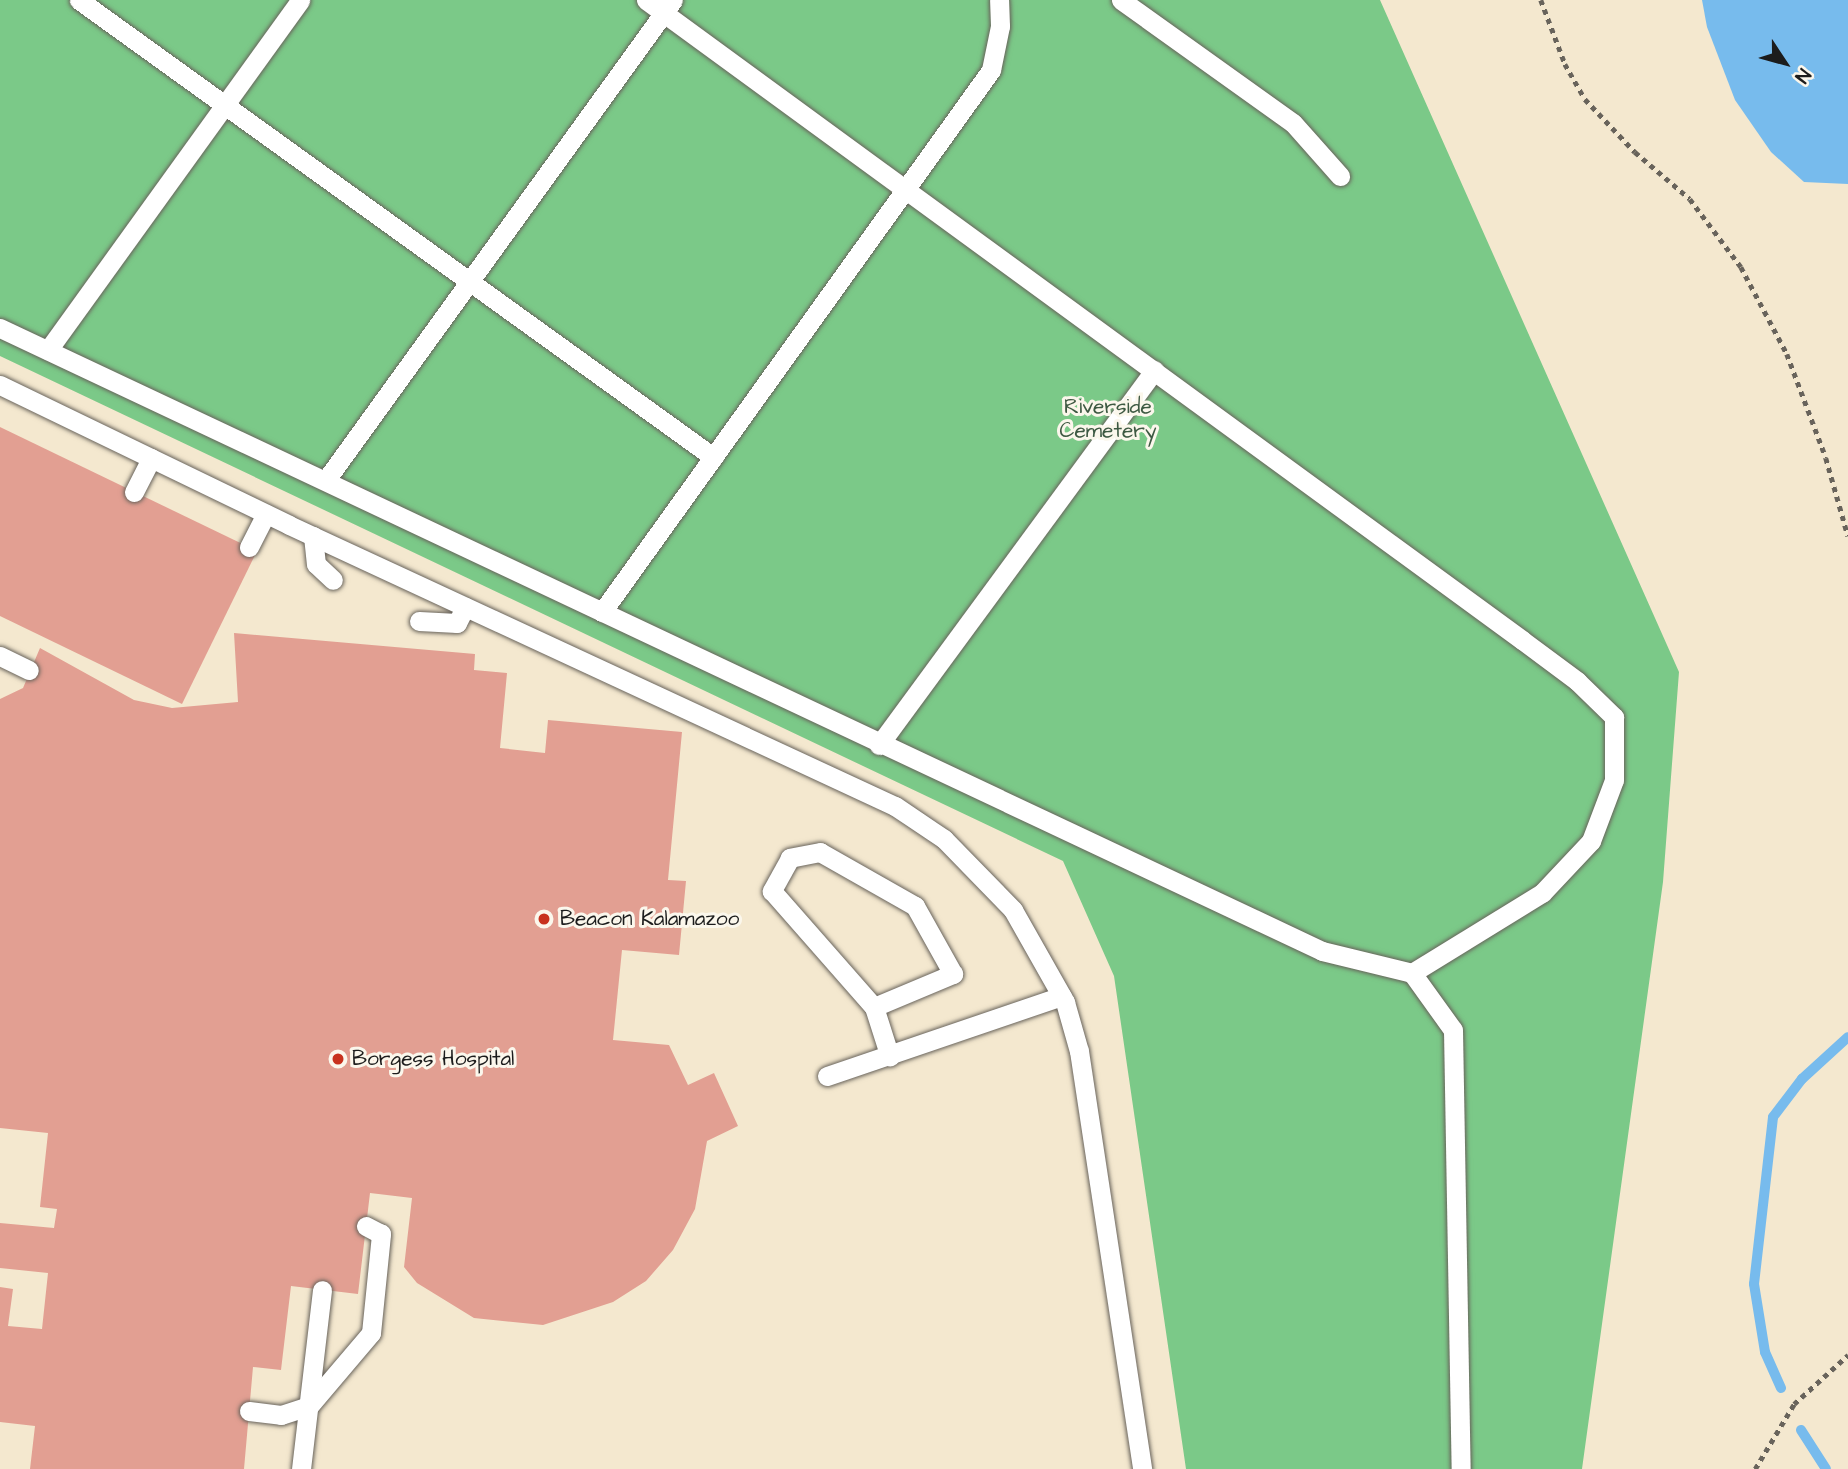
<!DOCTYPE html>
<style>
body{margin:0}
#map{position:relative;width:1848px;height:1469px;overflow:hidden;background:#f4e8cf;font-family:"Architects Daughter",sans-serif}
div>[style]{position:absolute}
.green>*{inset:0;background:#7bc988}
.water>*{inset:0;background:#77bbed}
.stream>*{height:10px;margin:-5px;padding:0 5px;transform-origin:5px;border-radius:5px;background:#77bbed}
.building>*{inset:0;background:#e29f92}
.path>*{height:4.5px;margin-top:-2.25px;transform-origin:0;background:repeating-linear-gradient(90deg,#68635b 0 5px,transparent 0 10px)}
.roads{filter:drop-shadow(0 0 2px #68635b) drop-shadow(0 0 2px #68635b)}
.service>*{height:19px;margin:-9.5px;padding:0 9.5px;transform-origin:9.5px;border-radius:9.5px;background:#fff}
.dots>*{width:19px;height:19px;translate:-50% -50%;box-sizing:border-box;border:4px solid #fbf7ec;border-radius:50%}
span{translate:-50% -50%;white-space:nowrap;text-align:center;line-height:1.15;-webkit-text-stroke:6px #fbf7ec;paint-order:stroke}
.park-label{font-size:21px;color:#3d5942}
.poi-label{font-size:21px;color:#1c1c1c}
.left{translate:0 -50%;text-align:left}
.north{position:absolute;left:1750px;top:28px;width:70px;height:70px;-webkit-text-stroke:5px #fbf7ec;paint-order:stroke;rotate:126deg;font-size:19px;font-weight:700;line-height:28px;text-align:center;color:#1c1c1c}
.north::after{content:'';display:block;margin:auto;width:24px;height:32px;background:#1c1c1c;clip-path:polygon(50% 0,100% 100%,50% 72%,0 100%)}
</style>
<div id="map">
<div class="green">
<div style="clip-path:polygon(0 0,1380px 0,1679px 672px,1663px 882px,1582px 1469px,1186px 1469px,1114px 976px,1063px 861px,0 356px)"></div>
</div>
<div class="water">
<div style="clip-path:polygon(1702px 0,1848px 0,1848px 184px,1804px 182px,1771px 152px,1735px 100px,1707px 27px)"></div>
</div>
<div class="stream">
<div style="left:1781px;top:1388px;width:39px;rotate:-114deg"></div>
<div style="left:1765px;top:1352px;width:69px;rotate:-99.2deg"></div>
<div style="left:1754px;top:1284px;width:168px;rotate:-83.5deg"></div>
<div style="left:1773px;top:1117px;width:48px;rotate:-52.7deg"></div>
<div style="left:1802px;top:1079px;width:62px;rotate:-42.4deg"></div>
<div style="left:1801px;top:1430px;width:46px;rotate:57.3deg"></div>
</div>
<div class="building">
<div style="clip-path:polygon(0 427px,257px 551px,182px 704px,0 616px)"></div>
<div style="clip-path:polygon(234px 633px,475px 654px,474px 670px,507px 673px,500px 748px,545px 753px,548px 720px,682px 732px,668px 880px,686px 881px,679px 955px,622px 950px,613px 1040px,669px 1045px,688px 1085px,714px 1073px,738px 1126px,707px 1141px,695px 1209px,673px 1250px,646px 1281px,613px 1302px,543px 1325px,474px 1318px,417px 1283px,404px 1267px,412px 1198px,370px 1193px,358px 1294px,291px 1286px,281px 1370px,253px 1367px,244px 1469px,30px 1469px,35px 1426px,0 1422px,0 1287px,13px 1289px,8px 1326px,42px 1329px,48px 1273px,0 1268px,0 1223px,54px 1228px,57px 1209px,40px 1207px,48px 1133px,0 1128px,0 699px,23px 688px,40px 648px,134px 700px,172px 708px,238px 702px)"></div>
</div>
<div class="path">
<div style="left:1541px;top:0;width:68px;rotate:69.4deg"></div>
<div style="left:1565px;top:64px;width:40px;rotate:60.3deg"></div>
<div style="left:1585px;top:99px;width:73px;rotate:46.7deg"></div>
<div style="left:1635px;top:152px;width:72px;rotate:40.5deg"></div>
<div style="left:1690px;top:199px;width:85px;rotate:53.1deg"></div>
<div style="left:1741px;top:267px;width:98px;rotate:62.1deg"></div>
<div style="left:1787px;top:354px;width:111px;rotate:69.4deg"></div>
<div style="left:1826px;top:458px;width:81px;rotate:74.2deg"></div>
<div style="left:1755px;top:1469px;width:76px;rotate:-59deg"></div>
<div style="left:1794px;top:1404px;width:73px;rotate:-42.2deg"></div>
</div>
<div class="roads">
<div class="service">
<div style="left:79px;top:0;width:782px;rotate:35.78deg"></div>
<div style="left:646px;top:0;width:1085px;rotate:36.15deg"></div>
<div style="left:1522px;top:640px;width:69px;rotate:36.7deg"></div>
<div style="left:1577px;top:681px;width:52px;rotate:44.2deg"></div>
<div style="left:1614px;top:717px;width:63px;rotate:90deg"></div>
<div style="left:1614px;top:780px;width:65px;rotate:110.7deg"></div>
<div style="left:1591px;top:841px;width:71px;rotate:133.3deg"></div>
<div style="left:1542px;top:893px;width:153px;rotate:148.4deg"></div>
<div style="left:1121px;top:0;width:211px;rotate:35.6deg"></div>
<div style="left:1293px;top:123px;width:71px;rotate:48.4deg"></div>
<div style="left:0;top:328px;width:1461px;rotate:25.23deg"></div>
<div style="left:1322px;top:951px;width:93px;rotate:13.7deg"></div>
<div style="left:1412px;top:973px;width:70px;rotate:54.3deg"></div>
<div style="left:1453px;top:1030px;width:439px;rotate:89deg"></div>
<div style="left:48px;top:350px;width:431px;rotate:-54.2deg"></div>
<div style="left:0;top:385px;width:321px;rotate:25.8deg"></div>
<div style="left:289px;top:525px;width:668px;rotate:24.88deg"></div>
<div style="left:895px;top:806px;width:59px;rotate:34deg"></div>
<div style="left:944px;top:839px;width:99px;rotate:45.8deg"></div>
<div style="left:1013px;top:910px;width:106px;rotate:60.5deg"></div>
<div style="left:1065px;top:1002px;width:51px;rotate:74.1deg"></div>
<div style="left:1079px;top:1051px;width:423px;rotate:81.4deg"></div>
<div style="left:326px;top:480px;width:592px;rotate:-54.14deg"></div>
<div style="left:134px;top:492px;width:38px;rotate:-63deg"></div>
<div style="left:313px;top:536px;width:28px;rotate:84deg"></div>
<div style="left:316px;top:564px;width:23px;rotate:43deg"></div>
<div style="left:249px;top:547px;width:37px;rotate:-63deg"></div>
<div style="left:602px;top:612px;width:667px;rotate:-54.33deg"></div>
<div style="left:991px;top:70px;width:45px;rotate:-78.4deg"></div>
<div style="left:1000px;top:26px;width:26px;rotate:-92deg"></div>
<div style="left:419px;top:621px;width:38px;rotate:3deg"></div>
<div style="left:457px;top:623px;width:18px;rotate:-63deg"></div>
<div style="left:0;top:656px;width:32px;rotate:26deg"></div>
<div style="left:879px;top:745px;width:465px;rotate:-53.7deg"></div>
<div style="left:874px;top:1007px;width:86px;rotate:-22.7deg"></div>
<div style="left:953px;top:974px;width:78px;rotate:-119.2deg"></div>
<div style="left:915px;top:906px;width:109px;rotate:-150.4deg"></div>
<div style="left:820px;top:852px;width:31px;rotate:169deg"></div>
<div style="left:790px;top:858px;width:38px;rotate:119deg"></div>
<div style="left:772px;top:891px;width:154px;rotate:48.7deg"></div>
<div style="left:874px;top:1007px;width:52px;rotate:72.3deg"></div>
<div style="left:827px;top:1076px;width:248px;rotate:-18.8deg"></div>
<div style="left:249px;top:1411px;width:32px;rotate:7deg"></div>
<div style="left:281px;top:1415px;width:29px;rotate:-18deg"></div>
<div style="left:309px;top:1406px;width:96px;rotate:-49.7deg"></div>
<div style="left:371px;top:1333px;width:100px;rotate:-84.2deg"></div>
<div style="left:381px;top:1234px;width:17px;rotate:-152deg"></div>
<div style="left:301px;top:1469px;width:180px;rotate:-83.3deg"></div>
</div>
</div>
<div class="dots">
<div style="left:544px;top:919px;background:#c8321e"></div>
<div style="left:338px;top:1059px;background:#c8321e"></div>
</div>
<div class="park-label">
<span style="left:1108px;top:419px">Riverside<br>Cemetery</span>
</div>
<div class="poi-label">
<span class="left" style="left:560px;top:919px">Beacon Kalamazoo</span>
<span class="left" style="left:352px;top:1059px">Borgess Hospital</span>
</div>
<div class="north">N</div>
</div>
